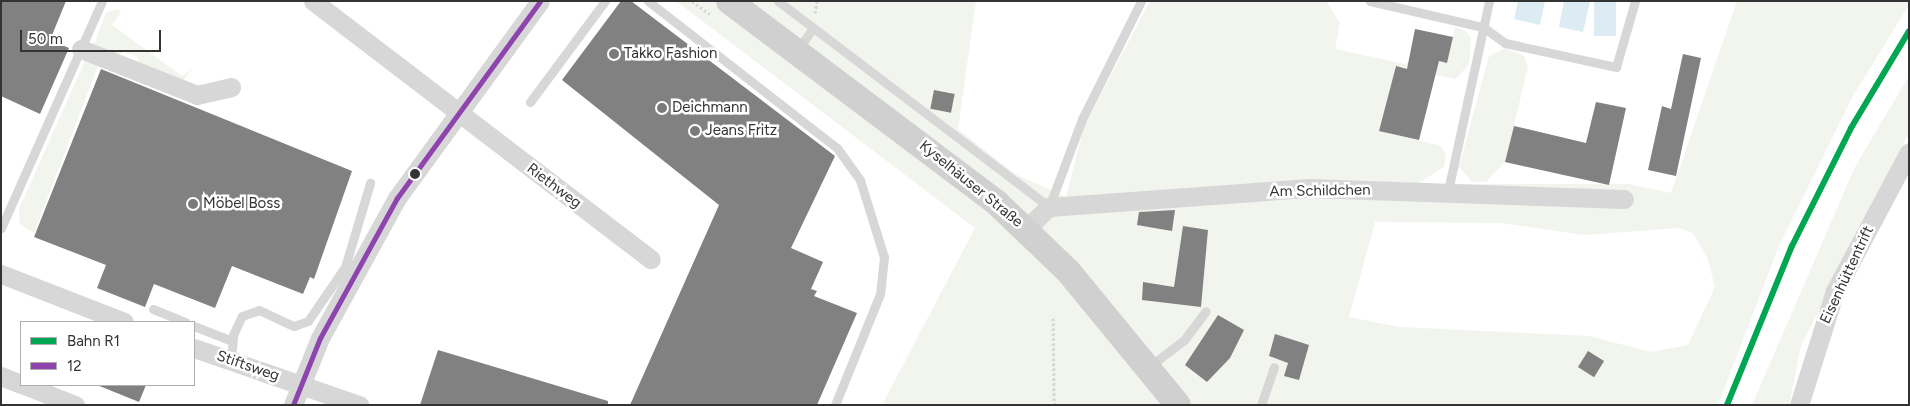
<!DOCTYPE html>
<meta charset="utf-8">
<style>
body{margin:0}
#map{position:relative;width:1910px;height:406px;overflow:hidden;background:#fff;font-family:Figtree,sans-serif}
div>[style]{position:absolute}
.green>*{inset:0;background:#f1f5ed}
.water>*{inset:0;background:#ddebf3;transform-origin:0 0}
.building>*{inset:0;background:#818181;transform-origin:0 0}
.path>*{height:3px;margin-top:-1.5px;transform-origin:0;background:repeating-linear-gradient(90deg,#d6d6d6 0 2.5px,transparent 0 5px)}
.lane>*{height:9px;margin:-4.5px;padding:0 4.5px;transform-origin:4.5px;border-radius:4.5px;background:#d7d7d7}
.street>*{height:19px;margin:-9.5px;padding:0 9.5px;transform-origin:9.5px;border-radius:9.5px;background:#d7d7d7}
.secondary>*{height:26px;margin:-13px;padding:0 13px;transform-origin:13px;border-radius:13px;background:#d0d0d0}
.bus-1>*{height:5px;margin:-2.5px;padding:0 2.5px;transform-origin:2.5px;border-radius:2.5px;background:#8e44ad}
.rail-1>*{height:6px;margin:-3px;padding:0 3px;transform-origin:3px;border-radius:3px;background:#00a651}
.dots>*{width:14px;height:14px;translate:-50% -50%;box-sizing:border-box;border:2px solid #fff;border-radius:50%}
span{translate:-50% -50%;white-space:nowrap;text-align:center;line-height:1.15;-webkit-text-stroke:5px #fff;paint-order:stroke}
.poi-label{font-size:15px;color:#333}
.left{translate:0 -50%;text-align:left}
.street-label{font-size:15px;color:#333}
.frame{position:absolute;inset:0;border:2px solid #333;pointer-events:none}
.legend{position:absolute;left:20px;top:321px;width:175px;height:65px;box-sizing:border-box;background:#fff;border:1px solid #adadad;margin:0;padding:6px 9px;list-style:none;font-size:15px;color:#333}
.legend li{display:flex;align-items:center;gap:10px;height:25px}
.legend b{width:25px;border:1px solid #adadad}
.scale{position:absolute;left:20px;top:30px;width:141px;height:22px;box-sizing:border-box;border:2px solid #333;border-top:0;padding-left:6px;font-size:15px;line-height:18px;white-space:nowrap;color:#333;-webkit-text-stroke:4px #fff;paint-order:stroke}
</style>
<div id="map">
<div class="green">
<div style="clip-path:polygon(evenodd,676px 1px,976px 1px,958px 129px,1015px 174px,1066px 197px,1084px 126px,1150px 1px,1326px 1px,1340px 23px,1335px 49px,1405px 64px,1418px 56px,1447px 63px,1455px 27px,1465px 31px,1471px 38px,1469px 65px,1455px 79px,1396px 67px,1380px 131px,1441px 146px,1446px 155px,1444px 167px,1417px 184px,1629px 184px,1671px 193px,1737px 1px,1909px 1px,1909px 5px,1853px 96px,1779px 246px,1718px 405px,882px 405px,975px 228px,676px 1px,1375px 222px,1501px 223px,1584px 235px,1679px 228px,1693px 233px,1707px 257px,1715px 287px,1688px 345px,1651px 352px,1589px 336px,1399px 327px,1349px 317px,1375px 222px)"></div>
<div style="clip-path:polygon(118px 9px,121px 12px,112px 25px,182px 76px,193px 68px,183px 81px,142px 68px,137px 57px,125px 52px,114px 56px,94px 45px,106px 13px)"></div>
<div style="clip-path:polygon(1505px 48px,1524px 56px,1528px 67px,1505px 162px,1486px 182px,1472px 182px,1459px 167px,1489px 56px)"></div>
<div style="clip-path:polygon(87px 56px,100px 61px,34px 233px,20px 224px,19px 209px)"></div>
<div style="clip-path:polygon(1909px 76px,1909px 132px,1801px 346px,1789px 405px,1752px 405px,1855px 167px)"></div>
</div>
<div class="water">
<div style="clip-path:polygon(1518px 1px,1545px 1px,1540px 25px,1514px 19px)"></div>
<div style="clip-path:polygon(1564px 1px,1590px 1px,1583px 32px,1559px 27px)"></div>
<div style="left:1594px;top:1px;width:22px;height:35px"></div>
</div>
<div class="building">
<div style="clip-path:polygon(1px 1px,66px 1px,50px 40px,69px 48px,40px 114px,1px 96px)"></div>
<div style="clip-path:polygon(621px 1px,631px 1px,835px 156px,791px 248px,823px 262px,811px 289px,817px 291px,814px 296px,857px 313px,817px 405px,630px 405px,719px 205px,562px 80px)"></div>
<div style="clip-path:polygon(1415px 29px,1453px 37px,1447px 63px,1439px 61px,1419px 140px,1379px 131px,1396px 66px,1407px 69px)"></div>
<div style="clip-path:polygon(1683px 54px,1701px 58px,1676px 176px,1648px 170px,1662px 106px,1671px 109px)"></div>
<div style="clip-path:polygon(101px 69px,352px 171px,314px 279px,310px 277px,303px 294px,232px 266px,215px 308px,154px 284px,145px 307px,97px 288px,106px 265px,34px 237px)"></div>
<div style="left:934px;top:90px;width:21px;height:19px;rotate:11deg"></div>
<div style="clip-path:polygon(1596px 102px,1626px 108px,1609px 185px,1505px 162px,1514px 126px,1586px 143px)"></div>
<div style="clip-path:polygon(1175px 210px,1172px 231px,1137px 225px,1139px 212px)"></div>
<div style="clip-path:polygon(1183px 226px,1208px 230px,1201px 307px,1142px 300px,1143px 282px,1174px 287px)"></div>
<div style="clip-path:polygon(1218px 315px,1244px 330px,1230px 358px,1207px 382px,1185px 365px)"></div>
<div style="clip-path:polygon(1275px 334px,1309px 345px,1299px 380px,1284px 376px,1288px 363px,1269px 356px)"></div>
<div style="clip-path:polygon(438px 350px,608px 401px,608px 405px,420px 405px)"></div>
<div style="left:1588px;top:351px;width:19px;height:19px;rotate:32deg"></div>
<div style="clip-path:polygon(97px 385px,146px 385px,139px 402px)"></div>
</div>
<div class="path">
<div style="left:692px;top:1px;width:22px;rotate:36deg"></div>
<div style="left:815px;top:13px;width:12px;rotate:-81deg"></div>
<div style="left:1053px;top:318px;width:87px;rotate:89.3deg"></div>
</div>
<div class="lane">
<div style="left:648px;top:1px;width:239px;rotate:37.9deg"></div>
<div style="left:837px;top:148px;width:39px;rotate:54deg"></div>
<div style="left:860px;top:180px;width:81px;rotate:72.7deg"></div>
<div style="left:884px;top:257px;width:37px;rotate:96deg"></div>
<div style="left:880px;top:294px;width:120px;rotate:112.1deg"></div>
<div style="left:778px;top:1px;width:340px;rotate:37.2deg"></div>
<div style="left:1049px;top:207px;width:94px;rotate:-69.4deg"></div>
<div style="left:1082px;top:119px;width:132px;rotate:-63.4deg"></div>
<div style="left:1370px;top:1px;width:116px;rotate:13deg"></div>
<div style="left:1483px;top:27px;width:27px;rotate:36deg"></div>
<div style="left:1505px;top:43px;width:114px;rotate:12.2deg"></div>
<div style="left:1616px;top:67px;width:69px;rotate:-73.9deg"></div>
<div style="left:798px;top:50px;width:27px;rotate:-56deg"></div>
<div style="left:530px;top:102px;width:126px;rotate:-53.4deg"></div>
<div style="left:1448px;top:191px;width:194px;rotate:-77.8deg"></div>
<div style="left:1px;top:228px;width:248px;rotate:-66deg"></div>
<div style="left:349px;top:269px;width:4px;rotate:-153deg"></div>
<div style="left:345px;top:267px;width:88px;rotate:-73.4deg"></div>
<div style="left:153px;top:309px;width:35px;rotate:22deg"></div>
<div style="left:194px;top:326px;width:41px;rotate:21.5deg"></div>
<div style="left:231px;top:360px;width:25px;rotate:-85deg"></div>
<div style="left:233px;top:335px;width:21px;rotate:-65deg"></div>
<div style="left:242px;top:316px;width:18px;rotate:-19deg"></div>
<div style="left:259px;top:310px;width:38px;rotate:25deg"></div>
<div style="left:294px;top:326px;width:15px;rotate:-20deg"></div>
<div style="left:308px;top:321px;width:65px;rotate:-55.6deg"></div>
<div style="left:1150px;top:366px;width:43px;rotate:-37.4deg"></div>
<div style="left:1184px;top:340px;width:36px;rotate:-53deg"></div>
<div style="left:1261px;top:405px;width:40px;rotate:-71.1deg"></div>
</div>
<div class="street">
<div style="left:313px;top:1px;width:425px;rotate:37.4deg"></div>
<div style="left:81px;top:49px;width:125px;rotate:21.6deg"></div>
<div style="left:197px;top:95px;width:35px;rotate:-13deg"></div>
<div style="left:1026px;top:229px;width:32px;rotate:-44deg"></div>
<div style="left:1049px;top:207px;width:261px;rotate:-4.2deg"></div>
<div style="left:1309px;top:188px;width:315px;rotate:2deg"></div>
<div style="left:1px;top:274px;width:132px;rotate:21.3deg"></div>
<div style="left:194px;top:348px;width:175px;rotate:19.1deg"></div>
<div style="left:1px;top:376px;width:22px;rotate:22deg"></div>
<div style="left:24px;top:385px;width:55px;rotate:21.4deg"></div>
<div style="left:293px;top:405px;width:72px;rotate:-68.1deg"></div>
<div style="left:320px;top:338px;width:160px;rotate:-61.2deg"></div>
<div style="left:397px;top:198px;width:243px;rotate:-54deg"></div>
<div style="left:1799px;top:405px;width:120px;rotate:-72.5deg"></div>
<div style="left:1835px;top:291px;width:157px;rotate:-62deg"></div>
</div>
<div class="secondary">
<div style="left:729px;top:1px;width:336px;rotate:37deg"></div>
<div style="left:997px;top:203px;width:98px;rotate:43.8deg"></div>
<div style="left:1068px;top:271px;width:173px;rotate:50.6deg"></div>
</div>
<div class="bus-1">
<div style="left:293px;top:405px;width:72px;rotate:-68.1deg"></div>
<div style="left:320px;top:338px;width:160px;rotate:-61.2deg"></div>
<div style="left:397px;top:198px;width:243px;rotate:-54deg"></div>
</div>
<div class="rail-1">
<div style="left:1727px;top:405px;width:172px;rotate:-67.8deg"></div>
<div style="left:1792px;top:246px;width:132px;rotate:-63.4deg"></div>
<div style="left:1851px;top:128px;width:113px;rotate:-59.1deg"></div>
</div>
<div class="dots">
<div style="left:614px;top:54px;background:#7a7a7a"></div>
<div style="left:662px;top:108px;background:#7a7a7a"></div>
<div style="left:695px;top:131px;background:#7a7a7a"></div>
<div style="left:415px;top:174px;background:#333"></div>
<div style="left:193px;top:204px;background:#7a7a7a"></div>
</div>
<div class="poi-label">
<span class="left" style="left:624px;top:54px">Takko Fashion</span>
<span class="left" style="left:672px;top:108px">Deichmann</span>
<span class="left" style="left:705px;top:131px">Jeans Fritz</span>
<span class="left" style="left:203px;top:204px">Möbel Boss</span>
</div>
<div class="street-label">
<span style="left:971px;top:184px;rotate:39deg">Kyselhäuser Straße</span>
<span style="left:554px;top:186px;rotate:37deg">Riethweg</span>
<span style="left:1320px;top:191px;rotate:-1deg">Am Schildchen</span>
<span style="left:1847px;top:275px;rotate:-65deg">Eisenhüttentrift</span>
<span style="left:248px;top:366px;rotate:19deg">Stiftsweg</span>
</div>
<div class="frame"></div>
<ul class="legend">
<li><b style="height:6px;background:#00a651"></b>Bahn R1</li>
<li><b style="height:6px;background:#8e44ad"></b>12</li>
</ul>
<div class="scale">50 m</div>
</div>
